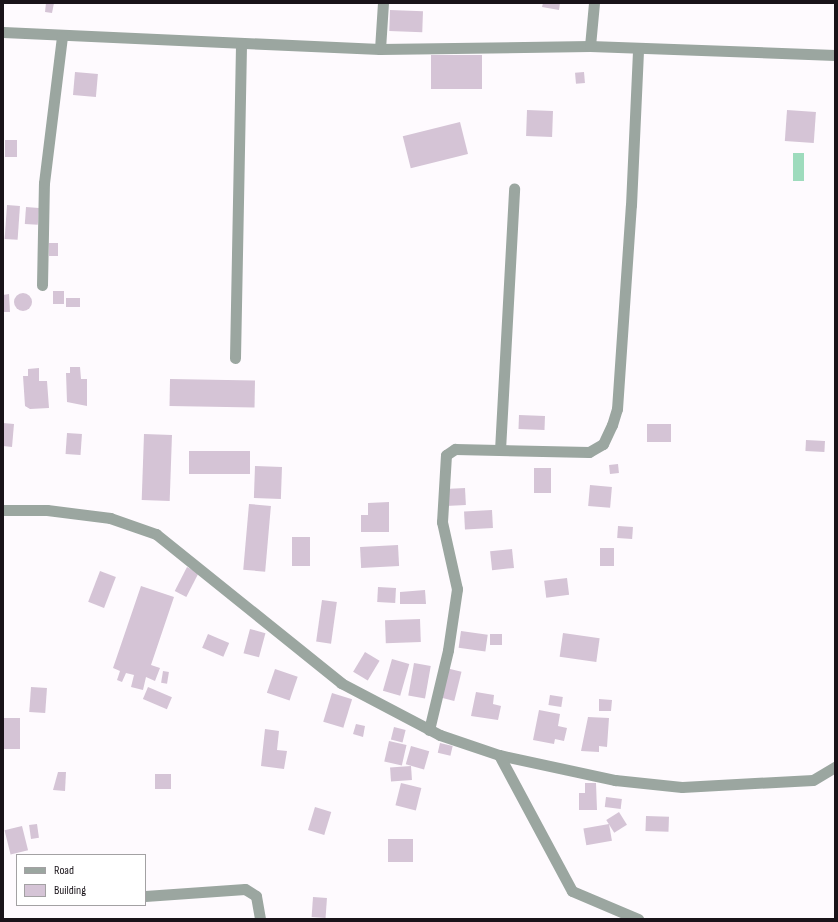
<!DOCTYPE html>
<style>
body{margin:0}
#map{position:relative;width:838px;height:922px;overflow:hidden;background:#fefafe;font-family:"Sofia Sans Condensed",sans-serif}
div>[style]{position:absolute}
.water>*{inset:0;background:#9edbbd;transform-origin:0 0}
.building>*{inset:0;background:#d5c4d6;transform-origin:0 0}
.round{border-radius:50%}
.minor>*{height:11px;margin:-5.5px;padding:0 5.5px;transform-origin:5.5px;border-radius:5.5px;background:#9ba6a0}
span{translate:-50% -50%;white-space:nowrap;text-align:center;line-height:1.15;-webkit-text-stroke:3px #fff;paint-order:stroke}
.frame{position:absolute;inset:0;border:4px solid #191319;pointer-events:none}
.legend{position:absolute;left:16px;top:854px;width:130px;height:52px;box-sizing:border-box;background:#fff;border:1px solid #a3a1a3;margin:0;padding:5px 7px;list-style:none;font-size:12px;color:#191319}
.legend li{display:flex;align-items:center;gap:8px;height:20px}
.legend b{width:20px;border:1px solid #a3a1a3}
</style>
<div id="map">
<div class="water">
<div style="left:793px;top:153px;width:11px;height:28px"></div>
</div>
<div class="building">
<div style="clip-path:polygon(46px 3px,54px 3px,52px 13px,45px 12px)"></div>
<div style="clip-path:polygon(543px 3px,560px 3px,559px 10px,542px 7px)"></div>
<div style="left:390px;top:10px;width:33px;height:21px;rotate:2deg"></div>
<div style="left:431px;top:55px;width:51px;height:34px"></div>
<div style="left:75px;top:72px;width:23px;height:23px;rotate:5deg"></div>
<div style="left:584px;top:72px;width:11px;height:9px;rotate:85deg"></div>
<div style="left:527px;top:110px;width:26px;height:26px;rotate:2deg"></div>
<div style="left:787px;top:110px;width:29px;height:31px;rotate:4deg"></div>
<div style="left:460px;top:122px;width:33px;height:59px;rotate:76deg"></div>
<div style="left:5px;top:140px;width:12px;height:17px"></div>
<div style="left:7px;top:205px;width:13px;height:34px;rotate:4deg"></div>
<div style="left:26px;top:207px;width:13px;height:17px;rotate:4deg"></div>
<div style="left:49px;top:243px;width:9px;height:13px"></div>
<div style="left:53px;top:291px;width:11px;height:13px"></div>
<div class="round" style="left:14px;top:293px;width:18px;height:18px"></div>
<div style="clip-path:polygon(9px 294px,10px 312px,3px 312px,3px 295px)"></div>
<div style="left:66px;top:298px;width:14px;height:9px"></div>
<div style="clip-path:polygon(70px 367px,80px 367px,81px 379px,87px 379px,87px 406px,67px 402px,66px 373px,70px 373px)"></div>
<div style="clip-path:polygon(39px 368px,39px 381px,47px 381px,49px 408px,30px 409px,25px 406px,23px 376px,28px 376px,28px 369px)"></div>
<div style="left:170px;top:379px;width:85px;height:27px;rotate:1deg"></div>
<div style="left:519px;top:415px;width:26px;height:14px;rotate:2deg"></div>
<div style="clip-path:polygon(3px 423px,14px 424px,12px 447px,3px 446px)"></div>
<div style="left:647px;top:424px;width:24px;height:18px"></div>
<div style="left:67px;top:433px;width:15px;height:21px;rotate:4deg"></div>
<div style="left:144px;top:434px;width:28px;height:66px;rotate:2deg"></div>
<div style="left:806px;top:440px;width:19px;height:11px;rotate:3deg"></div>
<div style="left:189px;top:451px;width:61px;height:23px"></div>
<div style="left:618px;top:464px;width:9px;height:9px;rotate:84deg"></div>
<div style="left:255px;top:466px;width:27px;height:32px;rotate:2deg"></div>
<div style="left:534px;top:468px;width:17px;height:25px"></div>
<div style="left:590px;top:485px;width:22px;height:21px;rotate:5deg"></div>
<div style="left:465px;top:488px;width:17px;height:20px;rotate:87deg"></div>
<div style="clip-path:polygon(389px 502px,389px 532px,361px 532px,361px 515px,368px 515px,368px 503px)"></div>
<div style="left:249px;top:504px;width:22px;height:66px;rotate:5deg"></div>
<div style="left:492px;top:510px;width:18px;height:28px;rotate:87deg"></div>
<div style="left:618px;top:526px;width:15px;height:12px;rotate:4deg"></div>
<div style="left:292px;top:537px;width:18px;height:29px"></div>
<div style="left:398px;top:545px;width:21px;height:38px;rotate:87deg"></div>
<div style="left:600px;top:548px;width:14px;height:18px"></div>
<div style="left:512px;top:549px;width:19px;height:22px;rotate:84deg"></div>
<div style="left:187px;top:567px;width:13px;height:27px;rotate:27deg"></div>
<div style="left:100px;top:571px;width:17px;height:33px;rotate:21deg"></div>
<div style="left:567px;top:578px;width:17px;height:23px;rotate:83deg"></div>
<div style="clip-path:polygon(141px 586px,174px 597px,151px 665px,160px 668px,155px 681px,146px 677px,143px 690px,131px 687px,134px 675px,126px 673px,122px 682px,117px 680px,120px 671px,113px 668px)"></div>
<div style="left:378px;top:587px;width:18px;height:15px;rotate:3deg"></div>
<div style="clip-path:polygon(425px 590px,426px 604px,400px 604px,400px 592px)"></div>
<div style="left:322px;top:600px;width:15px;height:42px;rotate:8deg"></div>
<div style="left:420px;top:619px;width:23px;height:35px;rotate:88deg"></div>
<div style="left:250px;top:629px;width:16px;height:25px;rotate:15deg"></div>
<div style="left:461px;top:631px;width:27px;height:17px;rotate:8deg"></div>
<div style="left:563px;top:633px;width:37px;height:24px;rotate:8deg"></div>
<div style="left:208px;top:634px;width:23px;height:15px;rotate:23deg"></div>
<div style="left:490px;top:634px;width:12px;height:11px"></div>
<div style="left:365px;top:652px;width:17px;height:23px;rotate:31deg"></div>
<div style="left:392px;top:659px;width:18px;height:33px;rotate:16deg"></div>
<div style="left:414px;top:663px;width:17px;height:33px;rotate:10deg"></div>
<div style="left:446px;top:668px;width:16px;height:30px;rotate:14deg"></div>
<div style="left:275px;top:669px;width:24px;height:25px;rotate:19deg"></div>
<div style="left:163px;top:671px;width:6px;height:12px;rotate:9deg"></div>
<div style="left:31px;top:687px;width:16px;height:25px;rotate:4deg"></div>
<div style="left:148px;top:687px;width:26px;height:13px;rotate:23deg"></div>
<div style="clip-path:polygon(476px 692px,494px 695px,493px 704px,501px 706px,498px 720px,471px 716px)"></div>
<div style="left:332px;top:693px;width:21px;height:30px;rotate:17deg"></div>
<div style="left:550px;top:695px;width:13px;height:10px;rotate:9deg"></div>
<div style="clip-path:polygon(599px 699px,612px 700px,611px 711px,599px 711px)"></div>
<div style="clip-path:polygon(539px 710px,560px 714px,558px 726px,567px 728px,564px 741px,555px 739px,554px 744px,533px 740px)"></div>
<div style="clip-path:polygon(588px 717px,609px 718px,607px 747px,599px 746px,599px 752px,581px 751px)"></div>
<div style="left:3px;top:718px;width:17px;height:31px"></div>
<div style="clip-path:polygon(356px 724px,365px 726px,363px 737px,353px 734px)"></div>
<div style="left:394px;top:727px;width:12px;height:13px;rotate:14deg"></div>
<div style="clip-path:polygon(265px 729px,279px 731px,277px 750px,287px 751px,284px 769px,261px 766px)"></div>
<div style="left:389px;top:741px;width:18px;height:21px;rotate:13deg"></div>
<div style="left:440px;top:743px;width:13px;height:10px;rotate:13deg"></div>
<div style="left:411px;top:746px;width:19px;height:19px;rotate:16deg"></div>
<div style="left:411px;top:766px;width:14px;height:21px;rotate:86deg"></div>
<div style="clip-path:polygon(58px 772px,66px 772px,65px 791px,53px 790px)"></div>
<div style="left:171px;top:774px;width:15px;height:16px;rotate:90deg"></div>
<div style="left:401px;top:783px;width:21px;height:23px;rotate:14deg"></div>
<div style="clip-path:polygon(585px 783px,596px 783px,597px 810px,579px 810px,579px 793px,585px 793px)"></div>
<div style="left:606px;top:797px;width:16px;height:10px;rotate:7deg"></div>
<div style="left:315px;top:807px;width:17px;height:24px;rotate:17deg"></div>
<div style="left:619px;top:812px;width:15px;height:15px;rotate:58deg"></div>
<div style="left:646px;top:816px;width:23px;height:15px;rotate:2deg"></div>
<div style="left:37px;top:824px;width:14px;height:8px;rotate:82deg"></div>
<div style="left:609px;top:824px;width:17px;height:26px;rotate:80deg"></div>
<div style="left:22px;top:826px;width:25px;height:18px;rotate:76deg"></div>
<div style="left:388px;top:839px;width:25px;height:23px"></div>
<div style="left:313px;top:897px;width:14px;height:20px;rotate:4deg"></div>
</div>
<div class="minor">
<div style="left:3px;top:32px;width:377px;rotate:2.6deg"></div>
<div style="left:380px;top:49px;width:210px;rotate:-0.8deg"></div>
<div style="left:590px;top:46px;width:245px;rotate:2.1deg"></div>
<div style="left:590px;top:46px;width:43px;rotate:-84.7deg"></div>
<div style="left:380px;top:49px;width:46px;rotate:-86.3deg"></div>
<div style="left:42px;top:285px;width:102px;rotate:-88.9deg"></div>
<div style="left:44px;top:183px;width:148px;rotate:-83deg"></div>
<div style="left:235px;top:358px;width:315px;rotate:-88.9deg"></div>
<div style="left:500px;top:450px;width:262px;rotate:-86.9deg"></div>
<div style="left:3px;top:510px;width:44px"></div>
<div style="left:47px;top:510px;width:64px;rotate:7.2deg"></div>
<div style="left:110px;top:518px;width:49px;rotate:19.2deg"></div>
<div style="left:156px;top:534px;width:238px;rotate:38.8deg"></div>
<div style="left:341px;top:683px;width:112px;rotate:27.7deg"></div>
<div style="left:440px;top:735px;width:62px;rotate:18.7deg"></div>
<div style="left:499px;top:755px;width:119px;rotate:12.2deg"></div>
<div style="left:615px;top:780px;width:67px;rotate:6deg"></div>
<div style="left:682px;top:787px;width:131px;rotate:-3.1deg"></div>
<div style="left:813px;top:780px;width:26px;rotate:-31deg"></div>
<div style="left:429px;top:730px;width:82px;rotate:-76.6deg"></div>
<div style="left:448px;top:650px;width:62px;rotate:-81.6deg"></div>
<div style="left:457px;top:589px;width:69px;rotate:-102.6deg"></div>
<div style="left:442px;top:522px;width:67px;rotate:-86.6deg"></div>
<div style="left:446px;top:455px;width:11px;rotate:-34deg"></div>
<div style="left:455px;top:449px;width:134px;rotate:1.3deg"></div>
<div style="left:589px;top:452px;width:16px;rotate:-30deg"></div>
<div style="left:603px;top:444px;width:21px;rotate:-65deg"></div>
<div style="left:612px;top:425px;width:17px;rotate:-73deg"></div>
<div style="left:617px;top:409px;width:204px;rotate:-86.1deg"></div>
<div style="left:631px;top:205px;width:157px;rotate:-87.4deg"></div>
<div style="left:499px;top:755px;width:154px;rotate:61.8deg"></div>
<div style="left:572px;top:891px;width:72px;rotate:23deg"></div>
<div style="left:145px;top:896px;width:100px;rotate:-4deg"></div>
<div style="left:245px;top:889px;width:13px;rotate:32deg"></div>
<div style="left:256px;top:896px;width:23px;rotate:80deg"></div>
</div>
<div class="frame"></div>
<ul class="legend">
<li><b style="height:5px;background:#9ba6a0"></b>Road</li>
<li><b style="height:11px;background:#d5c4d6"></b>Building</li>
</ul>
</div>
